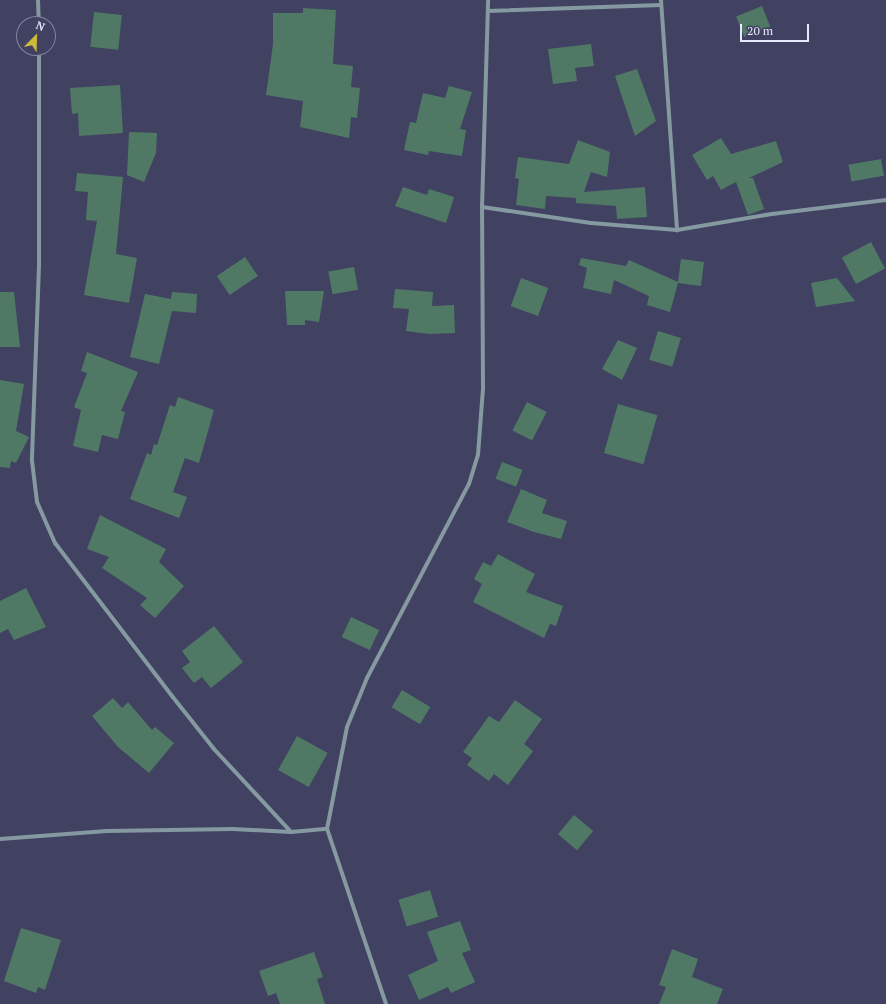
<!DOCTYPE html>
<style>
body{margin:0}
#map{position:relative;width:886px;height:1004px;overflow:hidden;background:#414162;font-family:"PT Serif",serif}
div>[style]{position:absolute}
.building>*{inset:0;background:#507965;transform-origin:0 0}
.street>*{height:4px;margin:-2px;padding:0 2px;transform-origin:2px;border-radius:2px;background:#8599a0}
span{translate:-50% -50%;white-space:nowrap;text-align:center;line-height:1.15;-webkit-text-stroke:3.5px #414162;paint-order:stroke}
.north{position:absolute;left:16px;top:16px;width:40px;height:40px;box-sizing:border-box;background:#414162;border:1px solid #8384a0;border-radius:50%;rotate:23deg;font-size:11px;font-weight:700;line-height:16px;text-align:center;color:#e6e8fc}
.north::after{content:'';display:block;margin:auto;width:14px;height:18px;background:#c9ba3a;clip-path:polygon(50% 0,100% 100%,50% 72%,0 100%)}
.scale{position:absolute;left:740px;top:24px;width:69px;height:18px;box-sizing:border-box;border:2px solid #e6e8fc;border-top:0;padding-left:5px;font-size:12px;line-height:14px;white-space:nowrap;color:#e6e8fc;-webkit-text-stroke:3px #414162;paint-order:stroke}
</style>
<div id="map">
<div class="building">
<div style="left:762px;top:6px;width:22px;height:28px;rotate:68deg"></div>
<div style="clip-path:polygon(303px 8px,336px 10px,333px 64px,353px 66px,351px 87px,360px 88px,357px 118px,351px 117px,349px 138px,300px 127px,303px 101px,266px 95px,273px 44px,273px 13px,303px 13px)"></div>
<div style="left:94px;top:12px;width:28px;height:35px;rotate:6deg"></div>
<div style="clip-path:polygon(591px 44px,594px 66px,575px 68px,577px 81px,553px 84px,548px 49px)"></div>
<div style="clip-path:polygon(637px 69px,656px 121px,635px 136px,615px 76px)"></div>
<div style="clip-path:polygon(120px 85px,123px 133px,79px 136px,78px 113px,72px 114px,70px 88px)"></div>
<div style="clip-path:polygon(449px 86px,472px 92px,460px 129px,466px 130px,462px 156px,429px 151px,428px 155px,404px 150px,410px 122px,416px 123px,423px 93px,445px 98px)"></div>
<div style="clip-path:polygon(129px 132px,157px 133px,156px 153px,144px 182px,127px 175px)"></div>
<div style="clip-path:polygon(721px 138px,731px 154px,776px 141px,783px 162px,749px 178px,753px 178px,764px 209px,748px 215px,736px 182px,721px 190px,713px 176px,707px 180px,692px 155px)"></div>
<div style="clip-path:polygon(578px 140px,610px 152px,607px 177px,591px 172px,584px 192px,645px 187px,647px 217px,617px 219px,616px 206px,576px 203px,576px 198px,546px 196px,545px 209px,516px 205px,519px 179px,515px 178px,518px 157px,569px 164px)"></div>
<div style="left:881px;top:159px;width:17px;height:33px;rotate:80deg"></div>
<div style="clip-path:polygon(77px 173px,123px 177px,116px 254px,137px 258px,129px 303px,84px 295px,97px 221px,86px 220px,88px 192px,75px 191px)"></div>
<div style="clip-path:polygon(403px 187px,427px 195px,429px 189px,454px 197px,446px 223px,395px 206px)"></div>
<div style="left:871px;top:242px;width:30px;height:33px;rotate:62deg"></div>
<div style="left:245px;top:257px;width:23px;height:34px;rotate:56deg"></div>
<div style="clip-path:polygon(581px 258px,626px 266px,629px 260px,678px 282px,681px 259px,704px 262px,701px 286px,678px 283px,670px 312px,647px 305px,649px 296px,614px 280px,611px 294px,583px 288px,587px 268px,579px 265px)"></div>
<div style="left:354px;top:267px;width:23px;height:26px;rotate:80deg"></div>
<div style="left:521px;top:278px;width:29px;height:30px;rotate:20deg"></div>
<div style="clip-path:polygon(837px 278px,855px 301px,816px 307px,811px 283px)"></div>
<div style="clip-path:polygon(395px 289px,433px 292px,432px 306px,454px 305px,455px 333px,429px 334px,406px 331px,409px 309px,393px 308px)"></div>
<div style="clip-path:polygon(285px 291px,324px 291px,319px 322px,305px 320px,305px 325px,287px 325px)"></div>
<div style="clip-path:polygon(0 292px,14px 292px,20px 347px,0 347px)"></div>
<div style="clip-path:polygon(172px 292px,197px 294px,196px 313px,172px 311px,159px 364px,130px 357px,145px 294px,171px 299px)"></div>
<div style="left:658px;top:331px;width:24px;height:30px;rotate:17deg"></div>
<div style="clip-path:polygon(618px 340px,637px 348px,622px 380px,602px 369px)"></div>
<div style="clip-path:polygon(87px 352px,138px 372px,121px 411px,125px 412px,118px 439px,102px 435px,98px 452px,73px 446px,81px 410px,74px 407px,87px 373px,81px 371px)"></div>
<div style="clip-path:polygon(0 380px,24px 384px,16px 431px,29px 437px,16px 463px,11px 461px,10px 468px,0 467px)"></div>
<div style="clip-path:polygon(178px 397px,214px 410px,199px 463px,185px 458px,173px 492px,187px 497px,179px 518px,130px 499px,147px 453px,151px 455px,154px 444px,157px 445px,170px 405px,175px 407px)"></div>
<div style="left:527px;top:402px;width:22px;height:32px;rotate:27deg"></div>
<div style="left:618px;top:404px;width:41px;height:51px;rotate:16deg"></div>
<div style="left:502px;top:462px;width:22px;height:18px;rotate:21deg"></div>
<div style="clip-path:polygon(521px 489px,547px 500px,542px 513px,567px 521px,561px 539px,534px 532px,507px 522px)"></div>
<div style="clip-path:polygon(100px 515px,166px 549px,159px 562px,184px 586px,155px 618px,140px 605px,147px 598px,102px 568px,109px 557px,87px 549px)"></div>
<div style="clip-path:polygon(498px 554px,535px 574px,526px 592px,563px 606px,556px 626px,550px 624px,544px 638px,473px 602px,482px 584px,474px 579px,483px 562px,491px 566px)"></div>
<div style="clip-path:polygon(26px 588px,46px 627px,14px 640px,8px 629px,0 633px,0 601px)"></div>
<div style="left:351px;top:617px;width:31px;height:22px;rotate:25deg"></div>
<div style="clip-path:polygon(214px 626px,243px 662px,211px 688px,202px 677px,194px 683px,182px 668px,190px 662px,182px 651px)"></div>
<div style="left:402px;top:690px;width:33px;height:20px;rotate:31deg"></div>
<div style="clip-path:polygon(113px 698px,122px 708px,128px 702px,152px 730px,155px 727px,174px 743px,149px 773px,118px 747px,92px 716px)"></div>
<div style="clip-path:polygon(515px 700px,542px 719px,524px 744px,533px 751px,508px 785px,494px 774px,489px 781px,467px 765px,472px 758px,463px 752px,489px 716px,499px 722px)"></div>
<div style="left:297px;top:736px;width:35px;height:39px;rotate:29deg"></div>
<div style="left:574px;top:815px;width:25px;height:25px;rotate:40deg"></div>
<div style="left:430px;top:890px;width:28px;height:33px;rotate:73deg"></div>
<div style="clip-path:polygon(460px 921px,471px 950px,462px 953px,475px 982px,451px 993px,448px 987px,419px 1000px,408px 975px,438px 961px,427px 932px)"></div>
<div style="clip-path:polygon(21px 928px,61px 940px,45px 990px,38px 987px,36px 993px,4px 981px)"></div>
<div style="clip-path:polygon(672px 949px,698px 959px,692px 977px,723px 989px,717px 1004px,659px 1004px,666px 987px,659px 985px)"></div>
<div style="clip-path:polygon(314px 952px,323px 977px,317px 979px,325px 1004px,280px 1004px,276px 993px,268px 996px,259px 971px)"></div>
</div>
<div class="street">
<div style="left:38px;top:0;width:24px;rotate:88deg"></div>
<div style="left:661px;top:0;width:231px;rotate:86deg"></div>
<div style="left:488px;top:11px;width:173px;rotate:-2deg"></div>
<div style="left:39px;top:48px;width:218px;rotate:90deg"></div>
<div style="left:39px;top:266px;width:195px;rotate:92.1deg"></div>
<div style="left:32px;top:461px;width:41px;rotate:83deg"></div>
<div style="left:37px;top:502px;width:45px;rotate:66.3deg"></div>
<div style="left:55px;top:543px;width:193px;rotate:52.6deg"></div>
<div style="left:172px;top:696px;width:68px;rotate:51.6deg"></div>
<div style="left:214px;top:749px;width:113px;rotate:47.1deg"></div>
<div style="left:482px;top:207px;width:110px;rotate:8.4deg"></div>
<div style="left:591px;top:223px;width:86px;rotate:4.7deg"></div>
<div style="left:677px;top:230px;width:96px;rotate:-9.6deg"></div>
<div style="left:772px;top:214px;width:115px;rotate:-7deg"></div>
<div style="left:0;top:839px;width:107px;rotate:-4.3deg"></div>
<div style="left:107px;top:831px;width:126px;rotate:-0.9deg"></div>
<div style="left:233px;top:829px;width:58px;rotate:3deg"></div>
<div style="left:291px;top:832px;width:36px;rotate:-5deg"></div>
<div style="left:386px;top:1004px;width:185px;rotate:-108.6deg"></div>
<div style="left:327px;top:829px;width:104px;rotate:-78.9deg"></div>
<div style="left:347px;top:727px;width:53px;rotate:-67.8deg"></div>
<div style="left:367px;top:678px;width:219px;rotate:-62.3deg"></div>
<div style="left:469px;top:484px;width:30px;rotate:-73deg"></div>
<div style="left:478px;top:455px;width:67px;rotate:-85.7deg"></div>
<div style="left:483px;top:388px;width:181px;rotate:-90.3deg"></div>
<div style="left:482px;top:207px;width:207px;rotate:-88.3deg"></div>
</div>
<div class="north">N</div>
<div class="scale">20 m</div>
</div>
